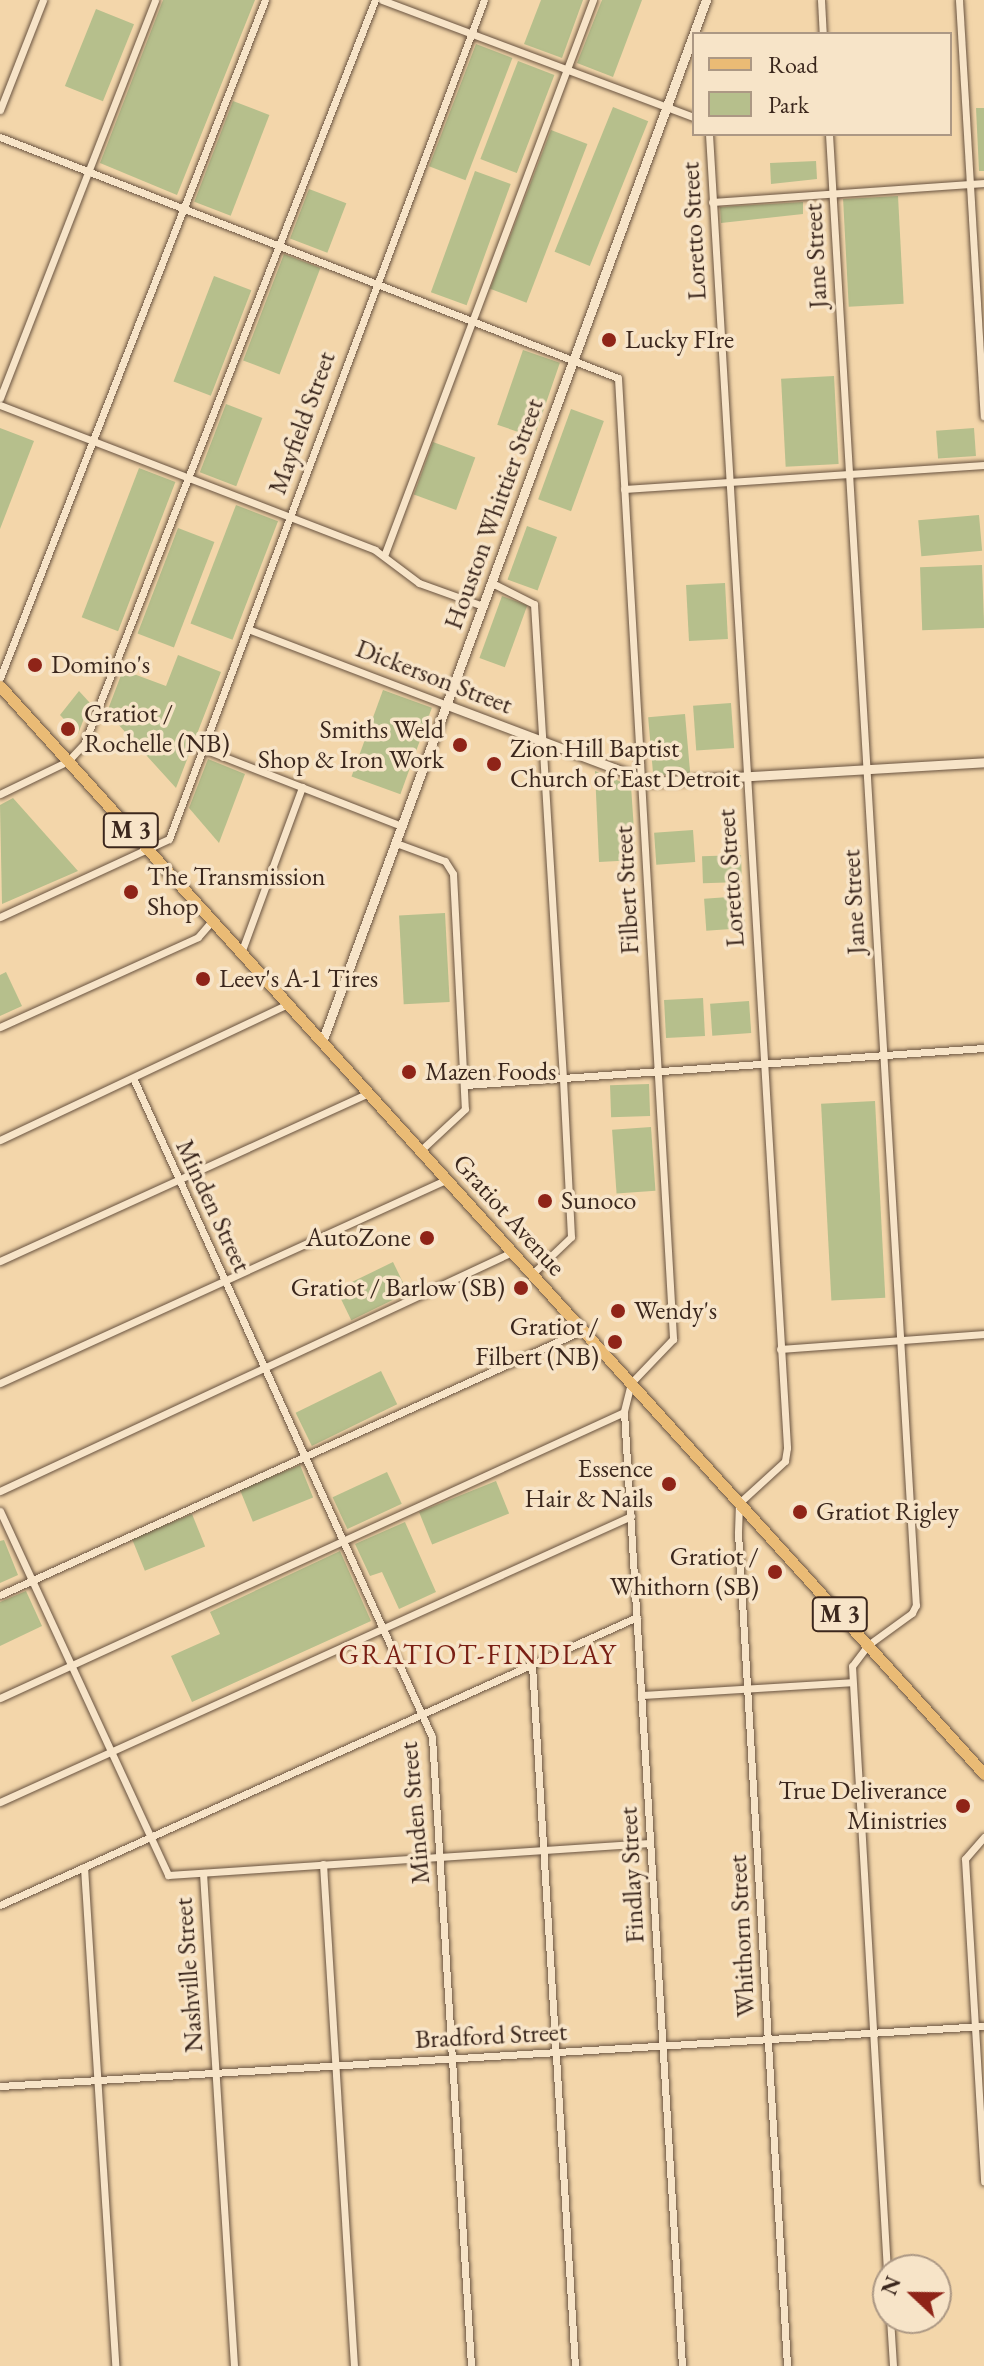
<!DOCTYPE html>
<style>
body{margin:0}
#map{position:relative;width:984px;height:2366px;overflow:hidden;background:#f3d6aa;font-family:"EB Garamond",serif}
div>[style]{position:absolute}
.green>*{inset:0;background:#b6bf8c;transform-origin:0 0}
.roads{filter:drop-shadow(0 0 2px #695340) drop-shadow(0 0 2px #695340)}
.minor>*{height:7px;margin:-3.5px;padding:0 3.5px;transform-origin:3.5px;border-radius:3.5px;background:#f7e4c8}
.tertiary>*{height:9px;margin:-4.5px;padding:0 4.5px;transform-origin:4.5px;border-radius:4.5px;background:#f7e4c8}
.primary>*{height:11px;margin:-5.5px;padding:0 5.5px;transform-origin:5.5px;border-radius:5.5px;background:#eabb75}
.dots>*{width:22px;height:22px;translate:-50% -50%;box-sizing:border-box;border:4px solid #f7e4c8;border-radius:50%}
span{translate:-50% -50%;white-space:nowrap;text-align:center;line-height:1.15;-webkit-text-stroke:7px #f7e4c8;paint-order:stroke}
.shield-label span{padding:2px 6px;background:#f7e4c8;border:2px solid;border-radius:6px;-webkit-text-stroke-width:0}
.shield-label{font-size:24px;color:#3b271d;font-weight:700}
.street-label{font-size:26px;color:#3b271d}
.poi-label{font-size:26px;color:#3b271d}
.left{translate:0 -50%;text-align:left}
.right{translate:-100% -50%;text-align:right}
.neighbourhood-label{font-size:28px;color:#7a1f14;letter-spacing:2px}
.legend{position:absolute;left:692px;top:32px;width:260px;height:104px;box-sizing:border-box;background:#f7e4c8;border:2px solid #ac9884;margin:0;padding:10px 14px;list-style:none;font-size:24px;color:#3b271d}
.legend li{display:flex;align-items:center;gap:16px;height:40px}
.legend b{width:40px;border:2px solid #ac9884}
.north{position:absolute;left:872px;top:2254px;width:80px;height:80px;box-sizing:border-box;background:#f7e4c8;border:2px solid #ac9884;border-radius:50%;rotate:292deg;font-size:22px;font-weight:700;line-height:32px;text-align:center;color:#3b271d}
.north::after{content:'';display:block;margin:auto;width:28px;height:36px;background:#8f2418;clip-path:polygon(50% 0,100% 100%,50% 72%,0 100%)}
</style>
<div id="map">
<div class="green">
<div style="clip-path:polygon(163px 0,255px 0,177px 195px,100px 163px)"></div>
<div style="clip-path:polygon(541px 0,583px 0,562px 58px,524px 44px)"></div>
<div style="clip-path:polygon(602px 0,642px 0,613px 77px,577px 63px)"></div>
<div style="left:96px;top:9px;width:41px;height:83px;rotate:22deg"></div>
<div style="left:476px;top:44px;width:39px;height:131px;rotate:21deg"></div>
<div style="left:518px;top:61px;width:39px;height:105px;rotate:21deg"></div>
<div style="left:233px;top:101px;width:39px;height:108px;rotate:21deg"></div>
<div style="left:613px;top:107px;width:38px;height:156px;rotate:22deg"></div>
<div style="clip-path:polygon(976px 108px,984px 108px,984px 171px,979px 171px)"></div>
<div style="left:551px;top:130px;width:39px;height:170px;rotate:21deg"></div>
<div style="clip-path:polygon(816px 161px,817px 179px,771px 184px,770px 163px)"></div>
<div style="left:475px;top:171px;width:38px;height:129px;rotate:20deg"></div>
<div style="left:309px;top:189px;width:40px;height:53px;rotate:21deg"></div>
<div style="left:898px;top:196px;width:108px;height:55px;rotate:87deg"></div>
<div style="clip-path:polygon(803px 202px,803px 214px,721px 223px,720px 207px)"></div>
<div style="left:284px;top:254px;width:39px;height:114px;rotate:21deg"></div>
<div style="left:214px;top:276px;width:40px;height:113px;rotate:21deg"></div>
<div style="left:523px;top:350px;width:39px;height:79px;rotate:19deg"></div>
<div style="left:834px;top:376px;width:88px;height:53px;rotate:87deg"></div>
<div style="left:226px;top:404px;width:39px;height:73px;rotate:21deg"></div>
<div style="left:571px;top:409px;width:35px;height:96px;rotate:20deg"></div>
<div style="clip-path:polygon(0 428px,34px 441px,0 529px)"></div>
<div style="left:974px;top:428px;width:28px;height:38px;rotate:86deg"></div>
<div style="left:433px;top:442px;width:45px;height:56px;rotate:20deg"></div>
<div style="left:139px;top:468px;width:39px;height:160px;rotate:21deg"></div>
<div style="left:236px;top:505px;width:45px;height:127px;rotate:21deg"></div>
<div style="left:979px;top:515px;width:36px;height:61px;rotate:85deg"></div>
<div style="left:527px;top:526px;width:32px;height:57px;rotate:20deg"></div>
<div style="left:178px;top:528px;width:39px;height:113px;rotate:21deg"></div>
<div style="left:982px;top:565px;width:63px;height:62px;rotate:88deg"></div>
<div style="left:725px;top:583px;width:56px;height:39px;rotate:87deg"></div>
<div style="left:502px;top:596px;width:27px;height:66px;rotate:20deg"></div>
<div style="clip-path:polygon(178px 655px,221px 672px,176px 788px,107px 712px,123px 670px,166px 686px)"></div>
<div style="left:383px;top:690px;width:52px;height:92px;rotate:20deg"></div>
<div style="clip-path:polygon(79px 691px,90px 703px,78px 734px,60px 715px)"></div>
<div style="left:731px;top:703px;width:45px;height:38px;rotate:86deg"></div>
<div style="left:685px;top:714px;width:59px;height:37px;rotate:85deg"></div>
<div style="clip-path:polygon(208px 759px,245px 774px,219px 843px,189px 808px)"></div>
<div style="clip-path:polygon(595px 771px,631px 786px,636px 860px,599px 862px)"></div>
<div style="clip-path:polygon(13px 798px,78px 871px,2px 904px,0 805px)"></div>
<div style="left:693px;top:830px;width:32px;height:39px;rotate:86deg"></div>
<div style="left:741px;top:855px;width:27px;height:39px;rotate:88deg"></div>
<div style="left:743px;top:896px;width:32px;height:39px;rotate:86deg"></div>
<div style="left:445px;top:913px;width:89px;height:46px;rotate:87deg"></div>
<div style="clip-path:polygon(6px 972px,22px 1006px,0 1016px,0 975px)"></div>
<div style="left:703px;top:998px;width:38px;height:39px;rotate:87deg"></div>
<div style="left:749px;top:1001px;width:32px;height:39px;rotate:86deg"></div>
<div style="left:649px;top:1084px;width:32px;height:39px;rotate:88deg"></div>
<div style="left:875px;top:1101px;width:197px;height:54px;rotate:87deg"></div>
<div style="left:651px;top:1127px;width:64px;height:39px;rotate:86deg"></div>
<div style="left:393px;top:1262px;width:34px;height:63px;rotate:64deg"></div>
<div style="left:381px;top:1371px;width:37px;height:95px;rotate:64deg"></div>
<div style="left:300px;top:1465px;width:35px;height:65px;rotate:68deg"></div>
<div style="left:387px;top:1472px;width:35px;height:60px;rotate:65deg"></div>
<div style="left:496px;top:1481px;width:35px;height:83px;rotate:68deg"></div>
<div style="left:192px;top:1514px;width:35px;height:65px;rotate:68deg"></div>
<div style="clip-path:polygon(405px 1522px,436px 1592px,399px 1609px,382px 1572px,370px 1576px,355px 1544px)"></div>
<div style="clip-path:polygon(4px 1540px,18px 1575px,0 1583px,0 1541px)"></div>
<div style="clip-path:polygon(340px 1551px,371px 1621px,192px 1702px,171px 1656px,220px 1634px,210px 1612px)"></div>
<div style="clip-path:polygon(26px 1591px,42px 1626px,0 1646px,0 1602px)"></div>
</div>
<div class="roads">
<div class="minor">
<div style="left:382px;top:0;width:333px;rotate:20.6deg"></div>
<div style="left:821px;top:0;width:34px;rotate:87deg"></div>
<div style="left:959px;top:0;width:417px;rotate:86.6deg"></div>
<div style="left:0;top:110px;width:118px;rotate:-68.6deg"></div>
<div style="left:709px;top:134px;width:1316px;rotate:86.6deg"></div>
<div style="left:787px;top:1448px;width:13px;rotate:99deg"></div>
<div style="left:785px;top:1461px;width:62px;rotate:137.6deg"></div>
<div style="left:739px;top:1503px;width:30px;rotate:92deg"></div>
<div style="left:738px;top:1533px;width:834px;rotate:86.63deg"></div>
<div style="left:829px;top:134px;width:1474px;rotate:86.62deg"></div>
<div style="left:916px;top:1605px;width:9px;rotate:117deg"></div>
<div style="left:912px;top:1613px;width:54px;rotate:144deg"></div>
<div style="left:868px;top:1645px;width:26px;rotate:127deg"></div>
<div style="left:852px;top:1666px;width:624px;rotate:86.69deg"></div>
<div style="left:0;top:137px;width:663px;rotate:21.3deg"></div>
<div style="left:618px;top:378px;width:963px;rotate:86.72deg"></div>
<div style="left:673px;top:1339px;width:61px;rotate:133.7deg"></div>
<div style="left:631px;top:1383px;width:30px;rotate:104deg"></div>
<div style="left:624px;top:1412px;width:956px;rotate:86.52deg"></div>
<div style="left:712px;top:202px;width:273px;rotate:-4deg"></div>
<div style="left:0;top:398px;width:427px;rotate:-68.7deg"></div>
<div style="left:0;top:405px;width:402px;rotate:21.1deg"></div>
<div style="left:375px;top:550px;width:55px;rotate:36.9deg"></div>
<div style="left:419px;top:583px;width:68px;rotate:19.8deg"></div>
<div style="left:624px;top:489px;width:361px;rotate:-3.8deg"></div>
<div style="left:384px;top:556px;width:594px;rotate:-69.4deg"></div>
<div style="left:492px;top:583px;width:47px;rotate:26.6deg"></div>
<div style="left:534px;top:604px;width:476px;rotate:86.5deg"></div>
<div style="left:563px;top:1079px;width:158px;rotate:87.1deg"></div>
<div style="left:571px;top:1237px;width:54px;rotate:136.5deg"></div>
<div style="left:248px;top:629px;width:213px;rotate:20.9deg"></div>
<div style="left:0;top:678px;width:728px;rotate:-68.65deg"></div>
<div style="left:204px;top:749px;width:212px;rotate:21.3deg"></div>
<div style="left:0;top:794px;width:76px;rotate:-25.9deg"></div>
<div style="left:68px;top:761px;width:23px;rotate:-47deg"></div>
<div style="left:84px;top:744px;width:799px;rotate:-68.64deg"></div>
<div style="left:396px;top:843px;width:52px;rotate:20.2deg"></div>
<div style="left:445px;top:861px;width:15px;rotate:58deg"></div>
<div style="left:453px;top:874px;width:235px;rotate:87.1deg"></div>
<div style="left:465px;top:1109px;width:60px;rotate:137deg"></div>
<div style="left:0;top:917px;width:186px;rotate:-24.8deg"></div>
<div style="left:169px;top:839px;width:896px;rotate:-69.42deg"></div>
<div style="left:241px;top:953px;width:177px;rotate:-69.8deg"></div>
<div style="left:0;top:1027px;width:217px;rotate:-24.4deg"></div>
<div style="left:198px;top:937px;width:21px;rotate:-49deg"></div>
<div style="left:134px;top:1080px;width:721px;rotate:65.6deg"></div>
<div style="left:432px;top:1737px;width:630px;rotate:86.45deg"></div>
<div style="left:465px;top:1085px;width:520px;rotate:-4.08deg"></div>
<div style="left:0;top:1140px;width:318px;rotate:-25.3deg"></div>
<div style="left:0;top:1261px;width:405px;rotate:-24.5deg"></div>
<div style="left:780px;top:1349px;width:205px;rotate:-4.2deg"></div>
<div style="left:0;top:1383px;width:492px;rotate:-24.5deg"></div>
<div style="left:0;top:1491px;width:565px;rotate:-25.02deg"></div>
<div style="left:0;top:1511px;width:401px;rotate:65.2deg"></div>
<div style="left:168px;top:1875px;width:483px;rotate:-3.8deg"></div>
<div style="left:0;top:1595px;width:640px;rotate:-24.44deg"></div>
<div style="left:532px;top:1665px;width:702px;rotate:86.49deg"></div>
<div style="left:642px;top:1695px;width:210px;rotate:-3.5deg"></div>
<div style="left:0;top:1698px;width:686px;rotate:-24.62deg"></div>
<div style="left:0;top:1802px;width:693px;rotate:-24.38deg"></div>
<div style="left:984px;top:1837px;width:29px;rotate:131deg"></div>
<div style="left:965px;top:1859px;width:323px;rotate:86.6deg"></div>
<div style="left:323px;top:1864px;width:503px;rotate:86.47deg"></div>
<div style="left:84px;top:1867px;width:500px;rotate:86.4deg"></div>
<div style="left:203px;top:1873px;width:494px;rotate:86.4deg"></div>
<div style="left:0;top:1905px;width:699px;rotate:-24.33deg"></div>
<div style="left:0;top:2086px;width:986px;rotate:-3.49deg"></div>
<div style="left:890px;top:2318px;width:48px;rotate:86.4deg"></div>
</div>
<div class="tertiary">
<div style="left:447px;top:705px;width:218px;rotate:20.7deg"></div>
<div style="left:651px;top:782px;width:334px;rotate:-3.4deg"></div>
<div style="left:322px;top:1042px;width:1111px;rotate:-69.77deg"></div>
</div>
<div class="primary">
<div style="left:0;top:686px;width:1467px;rotate:47.87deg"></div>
</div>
</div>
<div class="dots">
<div style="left:609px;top:340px;background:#8f2418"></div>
<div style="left:35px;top:665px;background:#8f2418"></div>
<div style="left:68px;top:729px;background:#8f2418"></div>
<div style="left:460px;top:745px;background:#8f2418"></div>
<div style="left:494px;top:764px;background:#8f2418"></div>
<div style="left:131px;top:892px;background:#8f2418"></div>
<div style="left:203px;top:979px;background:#8f2418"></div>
<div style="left:409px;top:1072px;background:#8f2418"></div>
<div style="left:545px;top:1201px;background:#8f2418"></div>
<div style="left:427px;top:1238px;background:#8f2418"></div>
<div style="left:521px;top:1288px;background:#8f2418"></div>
<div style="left:618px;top:1311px;background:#8f2418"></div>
<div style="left:615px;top:1342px;background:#8f2418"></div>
<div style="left:669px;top:1484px;background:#8f2418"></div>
<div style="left:800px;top:1512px;background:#8f2418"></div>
<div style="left:775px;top:1572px;background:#8f2418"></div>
<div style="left:963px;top:1806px;background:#8f2418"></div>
</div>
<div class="shield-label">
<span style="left:131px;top:830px">M 3</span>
<span style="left:840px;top:1614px">M 3</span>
</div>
<div class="street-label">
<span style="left:694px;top:231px;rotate:-93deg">Loretto Street</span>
<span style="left:816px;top:256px;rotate:-93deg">Jane Street</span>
<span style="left:302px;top:423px;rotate:-70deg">Mayfield Street</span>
<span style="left:494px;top:514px;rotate:-70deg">Houston Whittier Street</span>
<span style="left:434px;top:677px;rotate:21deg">Dickerson Street</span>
<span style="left:731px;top:878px;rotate:-94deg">Loretto Street</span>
<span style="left:627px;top:890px;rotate:-93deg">Filbert Street</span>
<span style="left:854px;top:902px;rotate:-93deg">Jane Street</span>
<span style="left:213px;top:1206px;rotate:65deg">Minden Street</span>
<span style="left:509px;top:1215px;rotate:48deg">Gratiot Avenue</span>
<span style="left:415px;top:1813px;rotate:-95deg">Minden Street</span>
<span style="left:632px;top:1875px;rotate:-93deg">Findlay Street</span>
<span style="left:742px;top:1936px;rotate:-93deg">Whithorn Street</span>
<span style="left:189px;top:1975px;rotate:-94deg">Nashville Street</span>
<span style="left:491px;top:2036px;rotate:-3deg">Bradford Street</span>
</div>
<div class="poi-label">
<span class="left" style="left:625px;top:340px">Lucky FIre</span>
<span class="left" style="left:51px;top:665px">Domino's</span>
<span class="left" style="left:84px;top:729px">Gratiot /<br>Rochelle (NB)</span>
<span class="right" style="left:444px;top:745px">Smiths Weld<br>Shop &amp; Iron Work</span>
<span class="left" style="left:510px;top:764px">Zion Hill Baptist<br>Church of East Detroit</span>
<span class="left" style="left:147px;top:892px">The Transmission<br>Shop</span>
<span class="left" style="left:219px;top:979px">Leev's A-1 Tires</span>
<span class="left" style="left:425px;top:1072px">Mazen Foods</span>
<span class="left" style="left:561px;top:1201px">Sunoco</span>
<span class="right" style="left:411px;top:1238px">AutoZone</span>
<span class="right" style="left:505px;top:1288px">Gratiot / Barlow (SB)</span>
<span class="left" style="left:634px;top:1311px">Wendy's</span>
<span class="right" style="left:599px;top:1342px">Gratiot /<br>Filbert (NB)</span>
<span class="right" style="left:653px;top:1484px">Essence<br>Hair &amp; Nails</span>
<span class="left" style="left:816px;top:1512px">Gratiot Rigley</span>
<span class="right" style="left:759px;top:1572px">Gratiot /<br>Whithorn (SB)</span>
<span class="right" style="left:947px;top:1806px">True Deliverance<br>Ministries</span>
</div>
<div class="neighbourhood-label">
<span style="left:478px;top:1654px">GRATIOT-FINDLAY</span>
</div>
<ul class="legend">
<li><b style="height:10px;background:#eabb75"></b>Road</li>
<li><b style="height:22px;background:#b6bf8c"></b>Park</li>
</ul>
<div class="north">N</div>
</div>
